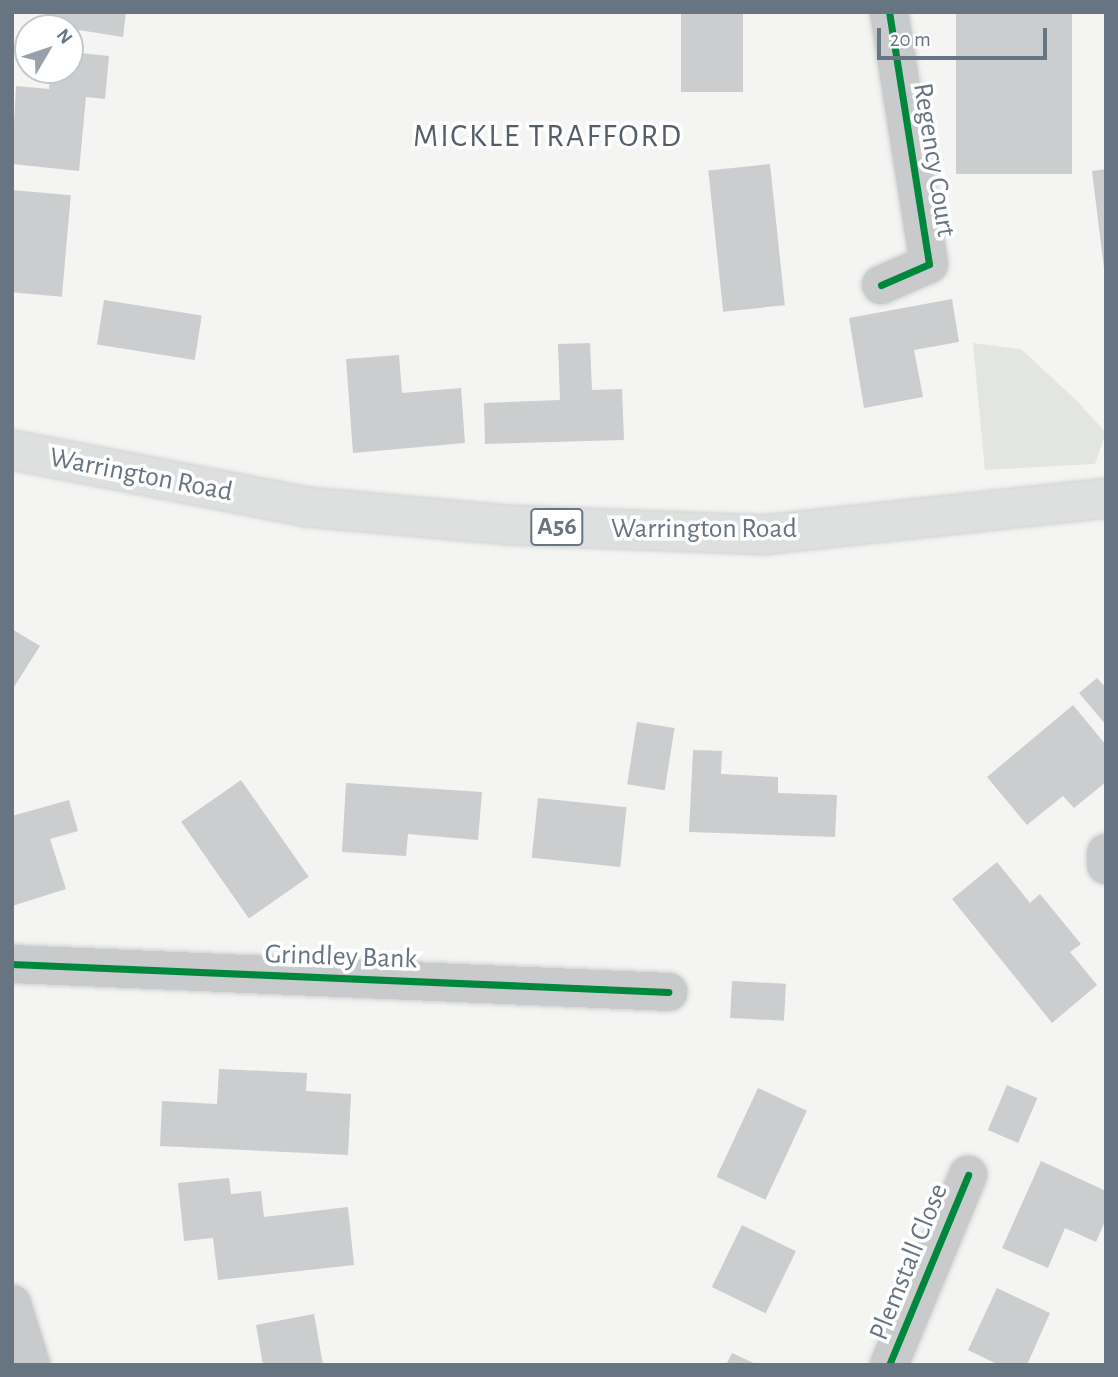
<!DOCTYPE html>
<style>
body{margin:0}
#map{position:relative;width:1118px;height:1377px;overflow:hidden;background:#f4f4f3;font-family:"Alegreya Sans",sans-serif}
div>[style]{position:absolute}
.green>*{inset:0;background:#e3e6e0}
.building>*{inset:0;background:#cbcdce;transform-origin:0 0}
.roads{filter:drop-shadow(0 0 2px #d0d1d1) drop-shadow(0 0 2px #d0d1d1)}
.minor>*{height:38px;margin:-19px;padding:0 19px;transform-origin:19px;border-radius:19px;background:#c9cacb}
.tertiary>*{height:38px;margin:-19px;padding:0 19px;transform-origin:19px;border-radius:19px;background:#c9cacb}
.primary>*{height:38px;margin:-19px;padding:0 19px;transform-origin:19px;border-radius:19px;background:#dedfdf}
.cycleway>*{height:7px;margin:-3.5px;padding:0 3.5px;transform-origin:3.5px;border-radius:3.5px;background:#00873e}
span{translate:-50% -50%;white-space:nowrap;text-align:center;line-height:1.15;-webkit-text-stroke:7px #fff;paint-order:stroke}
.shield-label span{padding:2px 5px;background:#fff;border:2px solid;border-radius:5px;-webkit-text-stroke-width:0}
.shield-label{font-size:26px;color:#667581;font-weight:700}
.street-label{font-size:28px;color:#667581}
.quarter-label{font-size:32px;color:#545e67;letter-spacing:2px}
.frame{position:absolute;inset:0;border:14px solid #667581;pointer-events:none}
.north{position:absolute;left:14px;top:14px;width:70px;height:70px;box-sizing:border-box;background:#fff;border:2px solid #c2c8cd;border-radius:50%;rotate:51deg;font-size:19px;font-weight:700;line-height:28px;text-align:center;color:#667581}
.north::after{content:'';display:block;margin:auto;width:24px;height:32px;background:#98a1a9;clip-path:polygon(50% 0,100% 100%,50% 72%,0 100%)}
.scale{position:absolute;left:877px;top:28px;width:170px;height:32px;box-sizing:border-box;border:4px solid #667581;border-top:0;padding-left:9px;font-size:21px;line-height:24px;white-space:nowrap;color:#667581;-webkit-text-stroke:5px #fff;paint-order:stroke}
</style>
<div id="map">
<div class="green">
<div style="clip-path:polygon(973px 343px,1021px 349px,1077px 401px,1106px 433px,1095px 464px,985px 470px)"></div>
</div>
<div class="building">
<div style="clip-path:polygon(49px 12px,126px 12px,123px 37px,47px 25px)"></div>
<div style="left:681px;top:12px;width:62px;height:80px"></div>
<div style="left:956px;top:12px;width:116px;height:162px"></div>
<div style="clip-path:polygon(70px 52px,109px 56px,105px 99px,86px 97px,79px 171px,12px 164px,16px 86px,49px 89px,51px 70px,70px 70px)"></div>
<div style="left:770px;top:164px;width:142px;height:62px;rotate:84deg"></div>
<div style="clip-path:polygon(1106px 169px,1106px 269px,1104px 269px,1092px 171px)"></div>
<div style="left:12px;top:190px;width:59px;height:102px;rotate:5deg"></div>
<div style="clip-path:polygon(952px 299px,959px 342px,914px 350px,923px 397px,864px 408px,849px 318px)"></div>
<div style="left:104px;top:300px;width:99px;height:45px;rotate:9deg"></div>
<div style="clip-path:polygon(590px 343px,592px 390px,622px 389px,624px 440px,485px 444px,484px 403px,560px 400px,558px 344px)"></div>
<div style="clip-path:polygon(399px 355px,402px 393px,461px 388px,465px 443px,353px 453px,346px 359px)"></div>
<div style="clip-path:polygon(12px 629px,40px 646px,12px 690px)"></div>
<div style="clip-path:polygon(1097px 678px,1106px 688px,1106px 725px,1079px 693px)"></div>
<div style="clip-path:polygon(1073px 705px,1106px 745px,1106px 782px,1074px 808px,1063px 796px,1027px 825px,987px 777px)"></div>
<div style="left:637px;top:722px;width:38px;height:63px;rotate:9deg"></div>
<div style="clip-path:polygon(693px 750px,722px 751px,721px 774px,778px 777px,778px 793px,837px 795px,835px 837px,689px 832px)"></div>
<div style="left:241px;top:780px;width:118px;height:73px;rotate:55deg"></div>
<div style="clip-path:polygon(346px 783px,482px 792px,478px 840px,408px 834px,406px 856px,342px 852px)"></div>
<div style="left:538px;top:798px;width:89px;height:60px;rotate:6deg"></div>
<div style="clip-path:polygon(69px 800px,78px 831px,50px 839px,66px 889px,12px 906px,12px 816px)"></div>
<div style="clip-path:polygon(997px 862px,1030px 903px,1040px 894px,1081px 944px,1070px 952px,1097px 985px,1052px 1023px,952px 899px)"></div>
<div style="left:732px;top:981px;width:54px;height:37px;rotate:3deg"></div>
<div style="clip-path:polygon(219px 1069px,307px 1073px,306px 1091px,351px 1094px,348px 1155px,160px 1146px,162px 1101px,217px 1104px)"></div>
<div style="left:1007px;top:1085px;width:33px;height:49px;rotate:23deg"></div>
<div style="left:758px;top:1088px;width:54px;height:98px;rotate:25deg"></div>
<div style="clip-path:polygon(1041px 1161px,1106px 1191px,1106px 1219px,1096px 1242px,1065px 1228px,1048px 1268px,1002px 1248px)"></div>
<div style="clip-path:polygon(229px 1178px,231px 1194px,261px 1191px,264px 1217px,348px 1207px,354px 1265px,218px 1280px,213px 1238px,184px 1241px,178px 1183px)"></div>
<div style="left:742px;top:1225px;width:60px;height:69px;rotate:26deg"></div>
<div style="clip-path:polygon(997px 1288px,1050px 1313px,1027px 1365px,999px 1365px,968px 1350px)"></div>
<div style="clip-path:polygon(314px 1314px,323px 1365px,263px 1365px,256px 1325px)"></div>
<div style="clip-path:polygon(732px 1353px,758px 1365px,726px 1365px)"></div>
</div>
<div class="roads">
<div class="minor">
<div style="left:881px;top:285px;width:52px;rotate:-23.6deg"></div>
<div style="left:929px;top:264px;width:255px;rotate:-99deg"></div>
<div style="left:1106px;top:853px;width:12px;rotate:90deg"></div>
<div style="left:12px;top:964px;width:657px;rotate:2.44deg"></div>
<div style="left:889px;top:1365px;width:206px;rotate:-67.4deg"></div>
</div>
<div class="tertiary">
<div style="left:12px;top:1304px;width:64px;rotate:72.7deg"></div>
</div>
<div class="primary">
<div style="left:12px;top:450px;width:300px;rotate:10.9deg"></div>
<div style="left:307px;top:507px;width:201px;rotate:5.1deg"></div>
<div style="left:507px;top:525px;width:255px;rotate:2.2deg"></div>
<div style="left:762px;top:535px;width:346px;rotate:-6.1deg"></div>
</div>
</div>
<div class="cycleway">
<div style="left:881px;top:285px;width:52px;rotate:-23.6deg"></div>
<div style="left:929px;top:264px;width:255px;rotate:-99deg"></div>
<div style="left:12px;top:964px;width:657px;rotate:2.44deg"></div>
<div style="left:889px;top:1365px;width:206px;rotate:-67.4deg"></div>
</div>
<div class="shield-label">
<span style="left:557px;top:527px">A56</span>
</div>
<div class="street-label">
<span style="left:934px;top:160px;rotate:81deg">Regency Court</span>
<span style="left:141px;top:475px;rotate:11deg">Warrington Road</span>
<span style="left:704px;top:529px">Warrington Road</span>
<span style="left:341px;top:957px;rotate:2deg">Grindley Bank</span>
<span style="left:909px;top:1262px;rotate:-68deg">Plemstall Close</span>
</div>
<div class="quarter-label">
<span style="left:548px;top:136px">MICKLE TRAFFORD</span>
</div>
<div class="frame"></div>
<div class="north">N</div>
<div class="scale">20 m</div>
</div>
